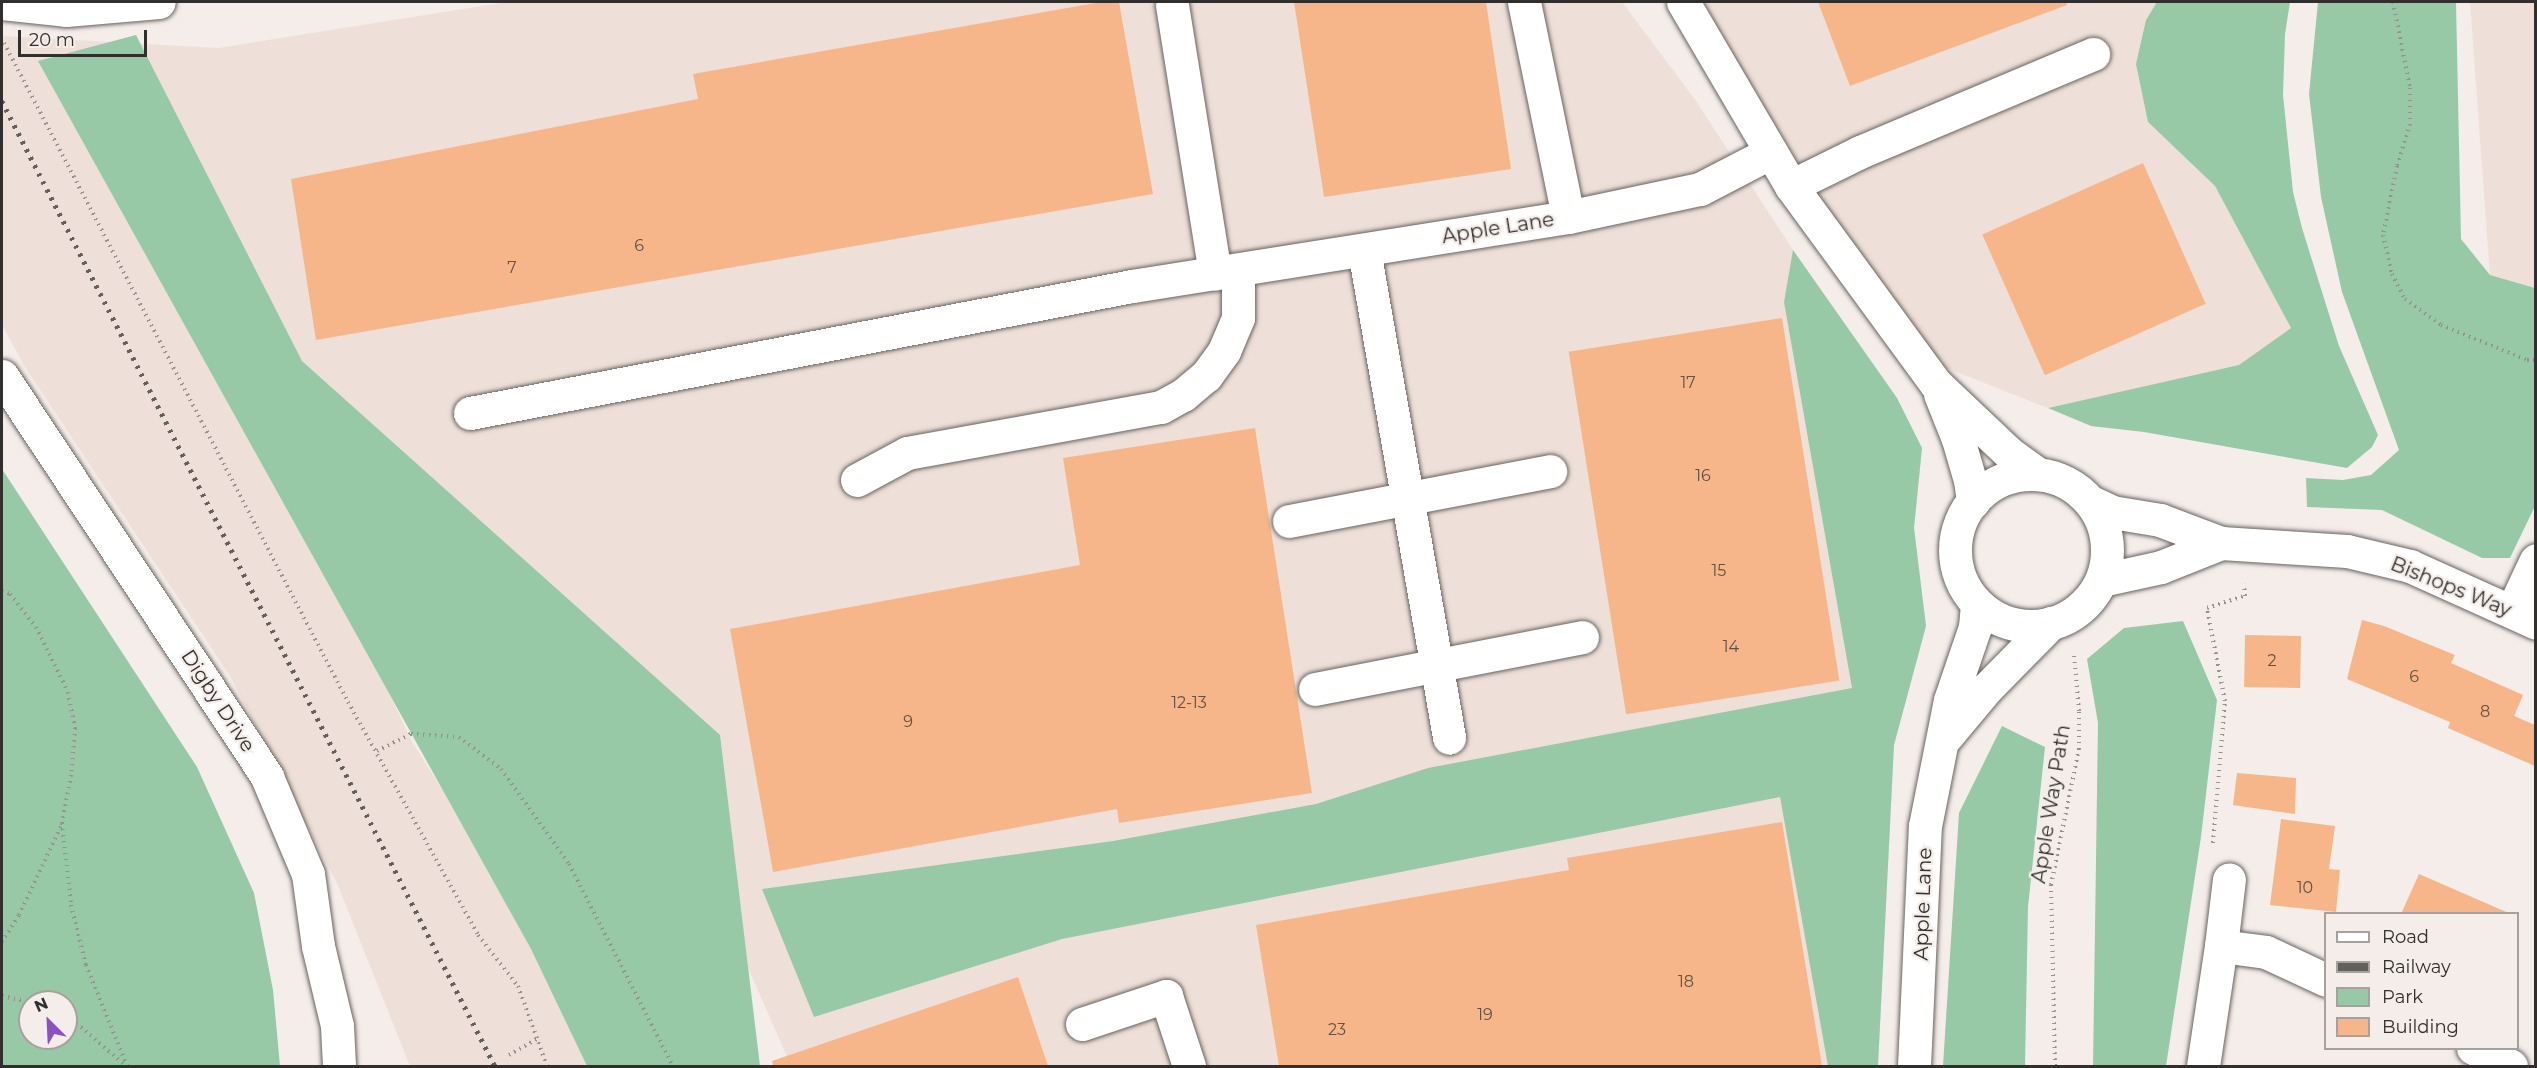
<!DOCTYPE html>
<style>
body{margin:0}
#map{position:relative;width:2537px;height:1068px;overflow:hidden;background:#f4ede9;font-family:Montserrat,sans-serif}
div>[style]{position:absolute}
.built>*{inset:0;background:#eee0d8}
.green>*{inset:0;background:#98c9a7}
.building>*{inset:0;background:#f6b68a;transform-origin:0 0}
.path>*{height:4px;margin-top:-2px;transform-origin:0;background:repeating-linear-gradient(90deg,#96928f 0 1.5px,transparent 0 6px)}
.roads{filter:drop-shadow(0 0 2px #696360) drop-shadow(0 0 2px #696360)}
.minor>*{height:33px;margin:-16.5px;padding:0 16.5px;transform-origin:16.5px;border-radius:16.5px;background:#fff}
.minor>.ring{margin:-16.5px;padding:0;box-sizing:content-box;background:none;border:33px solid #fff;border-radius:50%}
.rail>*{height:4.5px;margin-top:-2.25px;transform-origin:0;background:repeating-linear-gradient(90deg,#625f5c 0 3px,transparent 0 9px)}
span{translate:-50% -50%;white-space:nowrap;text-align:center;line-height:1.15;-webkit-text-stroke:4.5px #f4ede9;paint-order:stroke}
.number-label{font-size:16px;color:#625144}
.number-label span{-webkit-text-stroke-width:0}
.street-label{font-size:20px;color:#312f2d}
.frame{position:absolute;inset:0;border:3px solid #312f2d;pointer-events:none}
.legend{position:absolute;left:2324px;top:912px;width:195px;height:138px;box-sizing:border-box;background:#f4ede9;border:2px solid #a6a19e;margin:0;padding:8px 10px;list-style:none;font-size:18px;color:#312f2d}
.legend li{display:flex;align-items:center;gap:12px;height:30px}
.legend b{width:30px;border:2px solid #a6a19e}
.north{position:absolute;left:18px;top:990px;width:60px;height:60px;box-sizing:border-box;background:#f4ede9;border:2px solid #a6a19e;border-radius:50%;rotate:336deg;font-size:16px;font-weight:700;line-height:24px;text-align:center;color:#312f2d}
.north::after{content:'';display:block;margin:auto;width:21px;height:27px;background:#8c51c7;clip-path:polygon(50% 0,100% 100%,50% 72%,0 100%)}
.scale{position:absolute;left:18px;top:30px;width:129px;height:27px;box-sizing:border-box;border:3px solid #312f2d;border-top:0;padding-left:8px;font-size:18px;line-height:21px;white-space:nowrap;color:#312f2d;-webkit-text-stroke:4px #f4ede9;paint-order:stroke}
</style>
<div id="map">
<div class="built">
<div style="clip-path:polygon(507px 2px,1622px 2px,1696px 101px,1793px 250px,1897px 398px,1922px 448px,1914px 528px,1926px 626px,1894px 745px,1878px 1066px,791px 1066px,626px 688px,327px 561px,412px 742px,621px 1066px,410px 1066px,337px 883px,230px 676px,25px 367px,2px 325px,2px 36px,218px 48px)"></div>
<div style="clip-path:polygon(1704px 2px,2157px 2px,2146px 20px,2148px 122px,2215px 186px,2291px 328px,2240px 365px,2048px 408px,1941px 366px,1793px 165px)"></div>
<div style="clip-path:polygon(2470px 2px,2535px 2px,2535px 288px,2490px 275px)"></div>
</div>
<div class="green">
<div style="clip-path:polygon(2157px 2px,2290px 2px,2285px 34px,2283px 95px,2293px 192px,2302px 228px,2339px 346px,2378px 435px,2372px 447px,2347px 468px,2144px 432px,2091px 426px,2048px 408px,2239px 365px,2291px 328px,2215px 186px,2148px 122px,2136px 64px,2146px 20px)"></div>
<div style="clip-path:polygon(2318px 2px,2456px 2px,2461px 239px,2490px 275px,2535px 288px,2535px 506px,2510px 558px,2482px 558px,2382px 510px,2307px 507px,2306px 478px,2343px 480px,2371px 475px,2399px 450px,2342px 292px,2321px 197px,2309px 94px)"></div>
<div style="clip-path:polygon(136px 35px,302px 361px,720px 735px,760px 1066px,587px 1066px,531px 949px,38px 61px)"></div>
<div style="clip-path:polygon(1793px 250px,1897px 398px,1922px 448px,1914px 528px,1926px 626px,1894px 745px,1878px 1066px,1828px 1066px,1780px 797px,1062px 939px,814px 1017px,762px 889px,1113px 841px,1316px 804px,1428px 768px,1852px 688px,1784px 302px)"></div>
<div style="clip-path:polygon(evenodd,2px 469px,197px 767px,254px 893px,273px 990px,280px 1066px,2px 1066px,2px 469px,30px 1002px,66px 1002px,66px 1038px,30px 1038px,30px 1002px)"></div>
<div style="clip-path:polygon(2183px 621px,2217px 700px,2201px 837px,2166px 1066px,2093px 1066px,2098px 723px,2087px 659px,2124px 628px)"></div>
<div style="clip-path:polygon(2002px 726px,2045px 747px,2028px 907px,2025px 1066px,1943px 1066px,1959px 813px)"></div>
</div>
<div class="building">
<div style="clip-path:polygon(1101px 2px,1119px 2px,1153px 194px,316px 340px,291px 179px,698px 99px,693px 74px)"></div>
<div style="clip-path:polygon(1294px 2px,1486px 2px,1511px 169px,1324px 197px)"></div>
<div style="clip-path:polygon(1818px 2px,2066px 2px,2067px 5px,1850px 86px)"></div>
<div style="left:2143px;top:163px;width:154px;height:176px;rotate:66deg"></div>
<div style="left:1782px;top:318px;width:367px;height:216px;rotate:81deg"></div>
<div style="clip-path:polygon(1255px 428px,1312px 793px,1119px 823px,1117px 809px,773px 872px,730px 629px,1080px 565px,1063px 458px)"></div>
<div style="clip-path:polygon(2362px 620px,2384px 626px,2455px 655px,2451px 663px,2523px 695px,2514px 716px,2535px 725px,2535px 766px,2448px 728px,2450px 722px,2347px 679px)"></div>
<div style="left:2245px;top:635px;width:56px;height:52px;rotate:1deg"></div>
<div style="clip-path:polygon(2237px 773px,2296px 778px,2295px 814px,2233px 805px)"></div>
<div style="clip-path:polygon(2281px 819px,2335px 826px,2329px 869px,2340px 870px,2336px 912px,2270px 905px)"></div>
<div style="clip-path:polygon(1782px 822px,1822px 1066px,1279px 1066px,1256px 925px,1569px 870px,1567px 858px)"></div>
<div style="clip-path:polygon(2419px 874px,2511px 914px,2401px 914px)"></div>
<div style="clip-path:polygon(1018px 977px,1048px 1066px,773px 1066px,772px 1061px)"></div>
</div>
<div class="path">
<div style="left:2393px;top:2px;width:88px;rotate:78.8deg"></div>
<div style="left:2410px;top:88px;width:36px;rotate:90deg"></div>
<div style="left:2410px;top:124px;width:44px;rotate:107.2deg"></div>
<div style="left:2397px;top:166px;width:70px;rotate:101.5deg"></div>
<div style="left:2383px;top:235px;width:40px;rotate:77deg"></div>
<div style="left:2392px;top:274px;width:28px;rotate:63deg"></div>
<div style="left:2405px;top:299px;width:44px;rotate:35.8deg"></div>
<div style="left:2441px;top:325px;width:93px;rotate:22.1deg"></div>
<div style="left:2527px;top:360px;width:9px"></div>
<div style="left:4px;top:43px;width:743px;rotate:62.44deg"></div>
<div style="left:348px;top:702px;width:267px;rotate:60.8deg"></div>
<div style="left:478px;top:935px;width:65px;rotate:51.9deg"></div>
<div style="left:518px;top:986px;width:85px;rotate:70.1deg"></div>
<div style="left:2px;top:591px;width:9px;rotate:21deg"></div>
<div style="left:10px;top:594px;width:42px;rotate:51.8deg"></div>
<div style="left:36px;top:627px;width:72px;rotate:63.8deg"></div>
<div style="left:68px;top:692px;width:37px;rotate:79deg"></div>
<div style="left:75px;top:728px;width:47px;rotate:94.9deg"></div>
<div style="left:71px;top:775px;width:49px;rotate:100.6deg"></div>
<div style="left:62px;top:823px;width:82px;rotate:83.7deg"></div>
<div style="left:71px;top:905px;width:62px;rotate:76deg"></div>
<div style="left:86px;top:965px;width:109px;rotate:67.9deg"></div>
<div style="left:377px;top:751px;width:38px;rotate:-27deg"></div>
<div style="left:411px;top:734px;width:48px;rotate:3.6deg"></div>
<div style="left:459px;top:737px;width:53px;rotate:37.3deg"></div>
<div style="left:501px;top:769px;width:117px;rotate:54.4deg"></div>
<div style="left:569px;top:864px;width:227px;rotate:62.8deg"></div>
<div style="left:2213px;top:843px;width:143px;rotate:-85.2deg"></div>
<div style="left:2225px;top:701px;width:95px;rotate:-101deg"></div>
<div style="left:2207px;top:608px;width:40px;rotate:-18deg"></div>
<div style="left:2245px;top:596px;width:12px;rotate:-95deg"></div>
<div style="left:2px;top:942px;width:32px;rotate:-58deg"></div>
<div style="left:19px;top:915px;width:98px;rotate:-64.7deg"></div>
<div style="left:2px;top:996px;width:29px;rotate:12deg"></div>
<div style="left:66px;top:1018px;width:17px;rotate:31deg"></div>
<div style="left:81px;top:1027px;width:60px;rotate:40.9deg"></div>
<div style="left:509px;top:1055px;width:34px;rotate:-30deg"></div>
<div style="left:2055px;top:1066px;width:181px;rotate:-91.3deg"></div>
<div style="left:2051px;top:885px;width:139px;rotate:-78.4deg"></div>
<div style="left:2079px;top:749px;width:38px;rotate:-90deg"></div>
<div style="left:2079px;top:711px;width:56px;rotate:-95.1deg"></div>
</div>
<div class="roads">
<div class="minor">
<div style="left:1524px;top:2px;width:219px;rotate:78.4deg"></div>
<div style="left:1683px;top:2px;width:213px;rotate:59.6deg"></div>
<div style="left:1791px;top:186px;width:245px;rotate:53.8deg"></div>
<div style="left:1936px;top:384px;width:100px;rotate:43.4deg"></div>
<div style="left:2009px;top:453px;width:36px;rotate:36deg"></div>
<div style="left:2px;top:3px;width:64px;rotate:6.2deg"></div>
<div style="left:66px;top:10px;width:93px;rotate:-4.9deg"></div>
<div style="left:1172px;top:5px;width:272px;rotate:80.9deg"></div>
<div style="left:1791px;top:186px;width:77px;rotate:-26.2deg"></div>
<div style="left:1860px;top:152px;width:253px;rotate:-22.8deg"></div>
<div style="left:1364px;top:250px;width:495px;rotate:80.1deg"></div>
<div style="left:2px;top:376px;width:481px;rotate:56.5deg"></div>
<div style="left:267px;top:777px;width:105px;rotate:67.1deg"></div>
<div style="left:308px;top:874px;width:73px;rotate:82.1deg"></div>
<div style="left:318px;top:946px;width:82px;rotate:76.6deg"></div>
<div style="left:337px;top:1026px;width:40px;rotate:87.1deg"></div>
<div style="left:1940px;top:394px;width:48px;rotate:68.2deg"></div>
<div style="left:1958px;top:439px;width:43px;rotate:73.7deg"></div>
<div style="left:1970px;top:480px;width:22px;rotate:82deg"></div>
<div style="left:470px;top:413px;width:674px;rotate:-10.86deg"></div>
<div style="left:1132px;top:286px;width:441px;rotate:-9deg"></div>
<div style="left:1568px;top:217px;width:135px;rotate:-12deg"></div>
<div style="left:1700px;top:189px;width:80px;rotate:-27.5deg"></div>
<div class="ring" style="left:1955px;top:474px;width:119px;height:119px"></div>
<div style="left:857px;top:480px;width:57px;rotate:-28.4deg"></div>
<div style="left:907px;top:453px;width:258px;rotate:-10.3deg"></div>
<div style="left:1161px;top:407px;width:25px;rotate:-29deg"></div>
<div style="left:1183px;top:395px;width:30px;rotate:-40deg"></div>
<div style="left:1206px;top:376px;width:31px;rotate:-54deg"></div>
<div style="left:1224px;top:351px;width:36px;rotate:-67deg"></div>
<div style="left:1238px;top:318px;width:48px;rotate:-90deg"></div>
<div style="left:2091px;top:502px;width:23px;rotate:25deg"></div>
<div style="left:2112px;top:512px;width:49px;rotate:9.5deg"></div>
<div style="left:2160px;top:520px;width:65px;rotate:20.7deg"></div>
<div style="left:2221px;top:543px;width:126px;rotate:3.6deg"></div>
<div style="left:2347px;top:551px;width:65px;rotate:13.4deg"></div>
<div style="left:2410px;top:566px;width:138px;rotate:24.3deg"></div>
<div style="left:1289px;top:521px;width:266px;rotate:-10.8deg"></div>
<div style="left:2102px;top:580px;width:60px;rotate:-12.4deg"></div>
<div style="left:2161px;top:567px;width:65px;rotate:-21.8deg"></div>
<div style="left:2512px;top:611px;width:56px;rotate:-64.8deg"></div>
<div style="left:1315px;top:689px;width:272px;rotate:-11deg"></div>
<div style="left:1946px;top:737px;width:62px;rotate:-50.2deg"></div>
<div style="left:1986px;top:689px;width:93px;rotate:-45.4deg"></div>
<div style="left:2221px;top:946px;width:67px;rotate:-83.2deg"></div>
<div style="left:1082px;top:1024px;width:89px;rotate:-18.4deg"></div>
<div style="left:1166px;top:996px;width:74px;rotate:71.8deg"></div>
<div style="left:2473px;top:1048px;width:42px;rotate:25.3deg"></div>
<div style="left:1914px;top:1066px;width:240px;rotate:-87.4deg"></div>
<div style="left:1925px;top:826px;width:128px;rotate:-78.8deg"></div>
<div style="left:1950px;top:700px;width:77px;rotate:-71.1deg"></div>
<div style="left:1975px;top:627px;width:22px;rotate:-85deg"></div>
<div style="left:2203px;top:1066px;width:121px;rotate:-81.5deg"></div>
<div style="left:2221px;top:946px;width:45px;rotate:7.6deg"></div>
<div style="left:2266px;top:952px;width:66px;rotate:25deg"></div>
</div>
</div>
<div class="rail">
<div style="left:2px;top:101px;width:1084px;rotate:62.94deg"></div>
</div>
<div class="number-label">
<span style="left:639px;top:246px">6</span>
<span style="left:512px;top:268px">7</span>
<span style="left:1688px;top:383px">17</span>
<span style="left:1703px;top:476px">16</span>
<span style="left:1719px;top:571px">15</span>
<span style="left:1731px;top:647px">14</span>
<span style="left:2272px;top:661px">2</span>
<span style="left:2414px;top:677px">6</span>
<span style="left:1189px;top:703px">12-13</span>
<span style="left:2485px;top:712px">8</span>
<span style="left:908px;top:722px">9</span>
<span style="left:2305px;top:888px">10</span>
<span style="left:1686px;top:982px">18</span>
<span style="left:1485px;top:1015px">19</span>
<span style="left:1337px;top:1030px">23</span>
</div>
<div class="street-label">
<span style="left:1498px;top:228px;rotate:-9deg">Apple Lane</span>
<span style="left:2451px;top:587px;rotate:22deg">Bishops Way</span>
<span style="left:218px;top:701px;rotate:57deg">Digby Drive</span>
<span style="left:2051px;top:804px;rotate:-81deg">Apple Way Path</span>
<span style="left:1923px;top:904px;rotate:-88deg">Apple Lane</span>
</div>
<div class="frame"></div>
<ul class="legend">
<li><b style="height:8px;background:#fff"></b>Road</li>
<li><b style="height:8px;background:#625f5c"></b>Railway</li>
<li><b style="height:16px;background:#98c9a7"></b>Park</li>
<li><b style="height:16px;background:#f6b68a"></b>Building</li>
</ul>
<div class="north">N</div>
<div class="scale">20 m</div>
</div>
